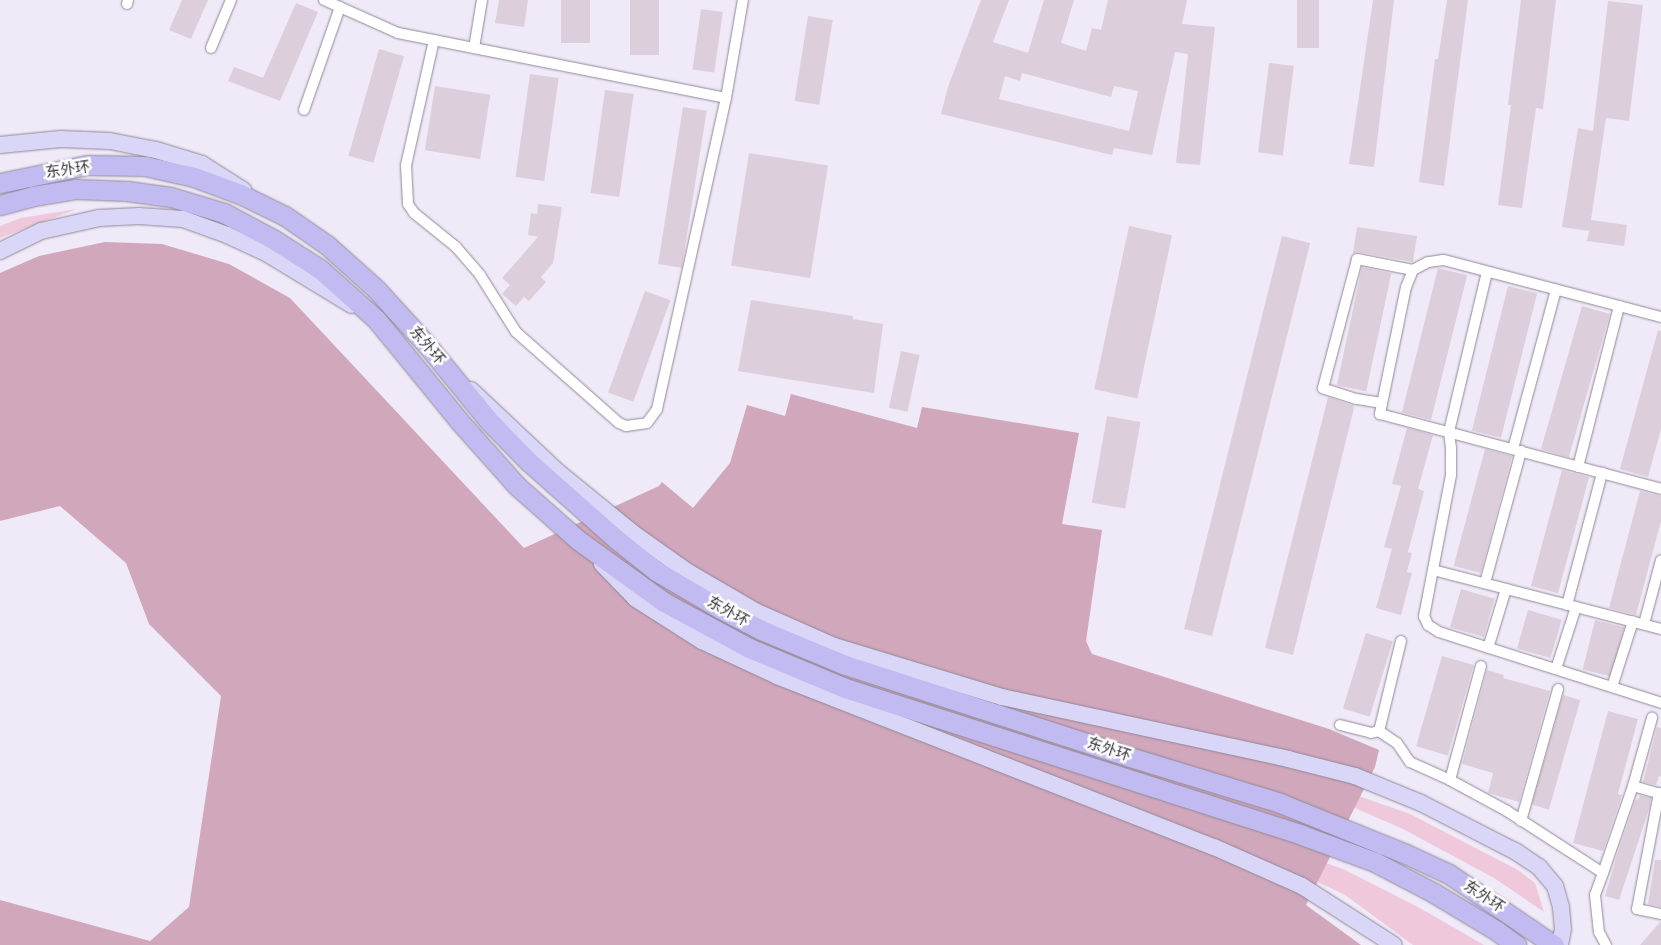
<!DOCTYPE html>
<meta charset="utf-8">
<style>
body{margin:0}
#map{position:relative;width:1661px;height:945px;overflow:hidden;background:#f0e9f8;font-family:Spectral,"Noto Sans SC",serif}
div>[style]{position:absolute}
.green>*{inset:0;background:#efc9db}
.forest>*{inset:0;background:#d1a7bc}
.building>*{inset:0;background:#dccfdb;transform-origin:0 0}
.roads{filter:drop-shadow(0 0 1px #908996) drop-shadow(0 0 1px #908996)}
.street>*{height:10px;margin:-5px;padding:0 5px;transform-origin:5px;border-radius:5px;background:#fff}
.primary>*{height:16px;margin:-8px;padding:0 8px;transform-origin:8px;border-radius:8px;background:#dad6f7}
.highway>*{height:19px;margin:-9.5px;padding:0 9.5px;transform-origin:9.5px;border-radius:9.5px;background:#c1bbf1}
span{translate:-50% -50%;white-space:nowrap;text-align:center;line-height:1.15;-webkit-text-stroke:5px #fff;paint-order:stroke}
.street-label{font-size:15px;color:#353238}
</style>
<div id="map">
<div class="green">
<div style="clip-path:polygon(77px 209px,0 238px,0 226px,21px 218px)"></div>
<div style="clip-path:polygon(1350px 793px,1410px 814px,1518px 870px,1535px 883px,1544px 912px,1494px 878px,1403px 829px,1348px 805px)"></div>
<div style="clip-path:polygon(1243px 834px,1343px 869px,1418px 907px,1484px 945px,1413px 945px,1345px 895px,1252px 851px)"></div>
</div>
<div class="forest">
<div style="clip-path:polygon(105px 242px,162px 244px,229px 264px,290px 298px,524px 548px,659px 486px,662px 482px,693px 508px,730px 463px,747px 405px,785px 416px,791px 394px,917px 428px,922px 407px,1079px 433px,1062px 524px,1102px 530px,1086px 641px,1092px 654px,1329px 729px,1379px 750px,1375px 767px,1306px 905px,1361px 945px,0 945px,0 900px,150px 941px,189px 907px,221px 696px,149px 624px,126px 563px,60px 506px,0 521px,0 273px,39px 256px)"></div>
</div>
<div class="building">
<div style="clip-path:polygon(182px 0,208px 0,191px 39px,169px 30px)"></div>
<div style="clip-path:polygon(499px 0,528px 0,524px 27px,495px 23px)"></div>
<div style="left:561px;top:0;width:29px;height:43px"></div>
<div style="left:630px;top:0;width:29px;height:55px"></div>
<div style="clip-path:polygon(evenodd,981px 0,1009px 0,993px 42px,1028px 53px,1044px 0,1074px 0,1061px 43px,1086px 51px,1092px 28px,1101px 30px,1108px 0,1187px 0,1182px 24px,1215px 27px,1200px 165px,1176px 163px,1188px 54px,1175px 52px,1152px 155px,1114px 148px,1112px 155px,941px 114px,948px 87px,981px 0,1022px 73px,1111px 97px,1114px 86px,1138px 91px,1129px 131px,999px 99px,1005px 76px,1020px 81px,1022px 73px)"></div>
<div style="left:1297px;top:0;width:22px;height:48px"></div>
<div style="clip-path:polygon(1373px 0,1394px 0,1374px 167px,1349px 164px)"></div>
<div style="clip-path:polygon(1447px 0,1468px 0,1444px 186px,1419px 182px,1435px 59px,1438px 59px)"></div>
<div style="clip-path:polygon(1521px 0,1556px 0,1543px 109px,1536px 108px,1522px 208px,1498px 205px,1511px 105px,1508px 105px)"></div>
<div style="clip-path:polygon(1608px 1px,1643px 5px,1629px 121px,1606px 118px,1591px 220px,1627px 225px,1624px 246px,1587px 241px,1589px 231px,1562px 227px,1578px 128px,1593px 131px)"></div>
<div style="clip-path:polygon(296px 3px,318px 12px,280px 101px,228px 81px,234px 67px,263px 78px)"></div>
<div style="left:701px;top:9px;width:22px;height:61px;rotate:8deg"></div>
<div style="left:808px;top:16px;width:25px;height:86px;rotate:9deg"></div>
<div style="left:379px;top:49px;width:26px;height:111px;rotate:16deg"></div>
<div style="left:1269px;top:63px;width:25px;height:90px;rotate:7deg"></div>
<div style="left:530px;top:74px;width:29px;height:104px;rotate:8deg"></div>
<div style="left:435px;top:86px;width:56px;height:65px;rotate:9deg"></div>
<div style="left:605px;top:90px;width:29px;height:104px;rotate:8deg"></div>
<div style="left:683px;top:107px;width:24px;height:159px;rotate:9deg"></div>
<div style="left:749px;top:153px;width:80px;height:114px;rotate:9deg"></div>
<div style="clip-path:polygon(538px 204px,562px 207px,553px 263px,541px 277px,546px 282px,529px 301px,524px 297px,516px 306px,502px 294px,510px 285px,502px 278px,538px 237px,528px 235px,531px 213px,537px 214px)"></div>
<div style="left:1129px;top:226px;width:44px;height:167px;rotate:12deg"></div>
<div style="clip-path:polygon(1357px 227px,1417px 236px,1413px 262px,1358px 252px,1353px 254px)"></div>
<div style="left:1282px;top:236px;width:29px;height:405px;rotate:14deg"></div>
<div style="left:1362px;top:267px;width:30px;height:121px;rotate:12deg"></div>
<div style="left:1438px;top:268px;width:30px;height:149px;rotate:14deg"></div>
<div style="left:1508px;top:286px;width:30px;height:149px;rotate:14deg"></div>
<div style="left:645px;top:291px;width:27px;height:108px;rotate:20deg"></div>
<div style="clip-path:polygon(751px 300px,853px 316px,853px 319px,883px 324px,874px 393px,738px 371px)"></div>
<div style="left:1582px;top:306px;width:29px;height:149px;rotate:16deg"></div>
<div style="clip-path:polygon(1658px 330px,1661px 331px,1661px 429px,1648px 477px,1620px 469px)"></div>
<div style="left:901px;top:351px;width:19px;height:58px;rotate:12deg"></div>
<div style="clip-path:polygon(1328px 397px,1354px 406px,1353px 412px,1293px 655px,1265px 648px)"></div>
<div style="left:1107px;top:416px;width:34px;height:88px;rotate:10deg"></div>
<div style="clip-path:polygon(1407px 428px,1433px 435px,1418px 489px,1424px 491px,1408px 552px,1412px 553px,1407px 572px,1412px 573px,1401px 615px,1376px 608px,1392px 549px,1384px 547px,1401px 486px,1392px 484px)"></div>
<div style="left:1485px;top:449px;width:28px;height:121px;rotate:15deg"></div>
<div style="left:1562px;top:470px;width:28px;height:120px;rotate:15deg"></div>
<div style="clip-path:polygon(1640px 491px,1661px 496px,1661px 521px,1636px 615px,1609px 608px)"></div>
<div style="left:1461px;top:589px;width:35px;height:40px;rotate:16deg"></div>
<div style="left:1528px;top:610px;width:35px;height:40px;rotate:16deg"></div>
<div style="left:1595px;top:620px;width:30px;height:51px;rotate:14deg"></div>
<div style="left:1366px;top:633px;width:28px;height:79px;rotate:17deg"></div>
<div style="left:1442px;top:656px;width:33px;height:94px;rotate:16deg"></div>
<div style="clip-path:polygon(1487px 670px,1504px 675px,1503px 678px,1550px 691px,1519px 802px,1488px 793px,1493px 773px,1462px 764px)"></div>
<div style="left:1563px;top:695px;width:18px;height:114px;rotate:16deg"></div>
<div style="clip-path:polygon(1608px 711px,1638px 719px,1618px 794px,1622px 795px,1603px 851px,1573px 843px)"></div>
<div style="clip-path:polygon(1657px 727px,1661px 728px,1661px 777px,1659px 776px,1656px 785px,1643px 782px)"></div>
<div style="clip-path:polygon(1640px 795px,1651px 798px,1650px 806px,1619px 900px,1605px 896px,1617px 855px,1636px 799px,1638px 800px)"></div>
<div style="clip-path:polygon(1655px 860px,1661px 860px,1661px 907px,1648px 904px)"></div>
<div style="clip-path:polygon(1661px 921px,1661px 945px,1640px 945px)"></div>
</div>
<div class="roads">
<div class="street">
<div style="left:324px;top:0;width:81px;rotate:24deg"></div>
<div style="left:398px;top:33px;width:334px;rotate:11.2deg"></div>
<div style="left:726px;top:98px;width:99px;rotate:-80.2deg"></div>
<div style="left:127px;top:4px;width:4px;rotate:-76deg"></div>
<div style="left:434px;top:40px;width:128px;rotate:102.6deg"></div>
<div style="left:406px;top:165px;width:39px;rotate:87deg"></div>
<div style="left:408px;top:204px;width:11px;rotate:56deg"></div>
<div style="left:414px;top:213px;width:54px;rotate:39deg"></div>
<div style="left:456px;top:247px;width:37px;rotate:49deg"></div>
<div style="left:480px;top:275px;width:67px;rotate:57.7deg"></div>
<div style="left:516px;top:332px;width:137px;rotate:41.5deg"></div>
<div style="left:619px;top:423px;width:8px;rotate:23deg"></div>
<div style="left:626px;top:426px;width:21px;rotate:-8deg"></div>
<div style="left:647px;top:423px;width:17px;rotate:-54deg"></div>
<div style="left:657px;top:409px;width:319px;rotate:-77.5deg"></div>
<div style="left:211px;top:48px;width:52px;rotate:-67.4deg"></div>
<div style="left:474px;top:48px;width:49px;rotate:-80.5deg"></div>
<div style="left:304px;top:110px;width:109px;rotate:-70.7deg"></div>
<div style="left:1487px;top:272px;width:164px;rotate:103.4deg"></div>
<div style="left:1449px;top:432px;width:16px;rotate:83deg"></div>
<div style="left:1451px;top:448px;width:27px;rotate:90deg"></div>
<div style="left:1451px;top:475px;width:144px;rotate:100.8deg"></div>
<div style="left:1424px;top:616px;width:10px;rotate:66deg"></div>
<div style="left:1428px;top:625px;width:13px;rotate:32deg"></div>
<div style="left:1439px;top:632px;width:233px;rotate:17.7deg"></div>
<div style="left:1661px;top:317px;width:225px;rotate:-165.3deg"></div>
<div style="left:1443px;top:260px;width:15px;rotate:172deg"></div>
<div style="left:1428px;top:262px;width:17px;rotate:152deg"></div>
<div style="left:1413px;top:270px;width:18px;rotate:112deg"></div>
<div style="left:1406px;top:287px;width:130px;rotate:101.6deg"></div>
<div style="left:1380px;top:414px;width:291px;rotate:14.9deg"></div>
<div style="left:1382px;top:403px;width:26px;rotate:-171deg"></div>
<div style="left:1356px;top:399px;width:35px;rotate:-162deg"></div>
<div style="left:1323px;top:388px;width:133px;rotate:-75.2deg"></div>
<div style="left:1357px;top:259px;width:57px;rotate:11.1deg"></div>
<div style="left:1513px;top:449px;width:165px;rotate:-74.9deg"></div>
<div style="left:1578px;top:467px;width:166px;rotate:-75.7deg"></div>
<div style="left:1433px;top:570px;width:236px;rotate:14.5deg"></div>
<div style="left:1485px;top:583px;width:137px;rotate:-74.7deg"></div>
<div style="left:1567px;top:605px;width:137px;rotate:-75.1deg"></div>
<div style="left:1644px;top:624px;width:66px;rotate:-75.1deg"></div>
<div style="left:1401px;top:641px;width:93px;rotate:103.7deg"></div>
<div style="left:1379px;top:731px;width:22px;rotate:34deg"></div>
<div style="left:1397px;top:743px;width:23px;rotate:56deg"></div>
<div style="left:1410px;top:762px;width:44px;rotate:24.2deg"></div>
<div style="left:1450px;top:780px;width:65px;rotate:28.5deg"></div>
<div style="left:1507px;top:811px;width:114px;rotate:32.9deg"></div>
<div style="left:1603px;top:873px;width:23px;rotate:110deg"></div>
<div style="left:1595px;top:895px;width:37px;rotate:84deg"></div>
<div style="left:1599px;top:932px;width:15px;rotate:62deg"></div>
<div style="left:1488px;top:648px;width:62px;rotate:-73deg"></div>
<div style="left:1556px;top:669px;width:65px;rotate:-72.1deg"></div>
<div style="left:1612px;top:687px;width:69px;rotate:-72.3deg"></div>
<div style="left:1340px;top:725px;width:32px;rotate:14deg"></div>
<div style="left:1371px;top:733px;width:8px;rotate:-14deg"></div>
<div style="left:1450px;top:780px;width:118px;rotate:-74.8deg"></div>
<div style="left:1633px;top:786px;width:71px;rotate:-74.4deg"></div>
<div style="left:1659px;top:793px;width:118px;rotate:100.7deg"></div>
<div style="left:1637px;top:909px;width:25px;rotate:12deg"></div>
<div style="left:1521px;top:821px;width:137px;rotate:-74.3deg"></div>
<div style="left:1603px;top:873px;width:92px;rotate:-71deg"></div>
<div style="left:1633px;top:786px;width:29px;rotate:16deg"></div>
</div>
<div class="primary">
<div style="left:0;top:145px;width:61px;rotate:-5.6deg"></div>
<div style="left:61px;top:139px;width:49px;rotate:2.3deg"></div>
<div style="left:110px;top:141px;width:47px;rotate:11.1deg"></div>
<div style="left:156px;top:150px;width:48px;rotate:16.9deg"></div>
<div style="left:202px;top:164px;width:49px;rotate:32.4deg"></div>
<div style="left:0;top:251px;width:46px;rotate:-26deg"></div>
<div style="left:41px;top:231px;width:59px;rotate:-12.6deg"></div>
<div style="left:99px;top:218px;width:40px;rotate:-2.9deg"></div>
<div style="left:139px;top:216px;width:44px;rotate:3.9deg"></div>
<div style="left:183px;top:219px;width:47px;rotate:20deg"></div>
<div style="left:227px;top:235px;width:43px;rotate:24.8deg"></div>
<div style="left:266px;top:253px;width:100px;rotate:31.2deg"></div>
<div style="left:471px;top:390px;width:120px;rotate:43.3deg"></div>
<div style="left:558px;top:472px;width:97px;rotate:39.1deg"></div>
<div style="left:633px;top:533px;width:67px;rotate:35.3deg"></div>
<div style="left:688px;top:572px;width:78px;rotate:30.2deg"></div>
<div style="left:755px;top:611px;width:86px;rotate:23.9deg"></div>
<div style="left:834px;top:646px;width:176px;rotate:16.9deg"></div>
<div style="left:1002px;top:697px;width:293px;rotate:12.2deg"></div>
<div style="left:1288px;top:759px;width:69px;rotate:14.2deg"></div>
<div style="left:1355px;top:776px;width:71px;rotate:22.2deg"></div>
<div style="left:1421px;top:803px;width:106px;rotate:27.1deg"></div>
<div style="left:1515px;top:851px;width:29px;rotate:34deg"></div>
<div style="left:1539px;top:867px;width:25px;rotate:50deg"></div>
<div style="left:1555px;top:886px;width:22px;rotate:74deg"></div>
<div style="left:1561px;top:907px;width:22px;rotate:85deg"></div>
<div style="left:1563px;top:929px;width:16px;rotate:101deg"></div>
<div style="left:602px;top:564px;width:49px;rotate:45.8deg"></div>
<div style="left:636px;top:599px;width:78px;rotate:32.5deg"></div>
<div style="left:702px;top:641px;width:83px;rotate:25deg"></div>
<div style="left:777px;top:676px;width:469px;rotate:21.4deg"></div>
<div style="left:1214px;top:847px;width:96px;rotate:23.9deg"></div>
<div style="left:1302px;top:886px;width:109px;rotate:32.7deg"></div>
</div>
<div class="highway">
<div style="left:0;top:183px;width:89px;rotate:-11.7deg"></div>
<div style="left:87px;top:165px;width:58px;rotate:1deg"></div>
<div style="left:145px;top:166px;width:50px;rotate:12.7deg"></div>
<div style="left:194px;top:177px;width:49px;rotate:20.3deg"></div>
<div style="left:240px;top:194px;width:50px;rotate:26.1deg"></div>
<div style="left:285px;top:216px;width:51px;rotate:34.6deg"></div>
<div style="left:327px;top:245px;width:66px;rotate:41.9deg"></div>
<div style="left:376px;top:289px;width:74px;rotate:47.7deg"></div>
<div style="left:426px;top:344px;width:99px;rotate:50.7deg"></div>
<div style="left:489px;top:421px;width:57px;rotate:45.7deg"></div>
<div style="left:529px;top:462px;width:116px;rotate:41.5deg"></div>
<div style="left:616px;top:539px;width:51px;rotate:38.7deg"></div>
<div style="left:656px;top:571px;width:73px;rotate:30.4deg"></div>
<div style="left:719px;top:608px;width:47px;rotate:27.6deg"></div>
<div style="left:761px;top:630px;width:91px;rotate:22.6deg"></div>
<div style="left:845px;top:665px;width:299px;rotate:17.9deg"></div>
<div style="left:1130px;top:757px;width:157px;rotate:17deg"></div>
<div style="left:1280px;top:803px;width:134px;rotate:22deg"></div>
<div style="left:1404px;top:853px;width:50px;rotate:25deg"></div>
<div style="left:1449px;top:874px;width:127px;rotate:34.1deg"></div>
<div style="left:0;top:205px;width:34px;rotate:-15deg"></div>
<div style="left:33px;top:196px;width:44px;rotate:-9.2deg"></div>
<div style="left:76px;top:189px;width:51px;rotate:2.2deg"></div>
<div style="left:127px;top:191px;width:44px;rotate:7.8deg"></div>
<div style="left:171px;top:197px;width:55px;rotate:16.8deg"></div>
<div style="left:224px;top:213px;width:55px;rotate:28deg"></div>
<div style="left:273px;top:239px;width:56px;rotate:32.6deg"></div>
<div style="left:320px;top:269px;width:75px;rotate:41.8deg"></div>
<div style="left:376px;top:319px;width:133px;rotate:50.8deg"></div>
<div style="left:460px;top:422px;width:86px;rotate:48.3deg"></div>
<div style="left:517px;top:486px;width:81px;rotate:41.5deg"></div>
<div style="left:578px;top:540px;width:106px;rotate:35.8deg"></div>
<div style="left:664px;top:602px;width:97px;rotate:28.4deg"></div>
<div style="left:749px;top:648px;width:104px;rotate:22.6deg"></div>
<div style="left:845px;top:688px;width:480px;rotate:17.8deg"></div>
<div style="left:1302px;top:835px;width:78px;rotate:20.3deg"></div>
<div style="left:1375px;top:862px;width:67px;rotate:27.7deg"></div>
<div style="left:1434px;top:893px;width:74px;rotate:31.1deg"></div>
<div style="left:1497px;top:931px;width:24px;rotate:36deg"></div>
</div>
</div>
<div class="street-label">
<span style="left:68px;top:170px;rotate:-8deg">东外环</span>
<span style="left:427px;top:346px;rotate:49deg">东外环</span>
<span style="left:728px;top:612px;rotate:29deg">东外环</span>
<span style="left:1109px;top:750px;rotate:18deg">东外环</span>
<span style="left:1484px;top:897px;rotate:33deg">东外环</span>
</div>
</div>
